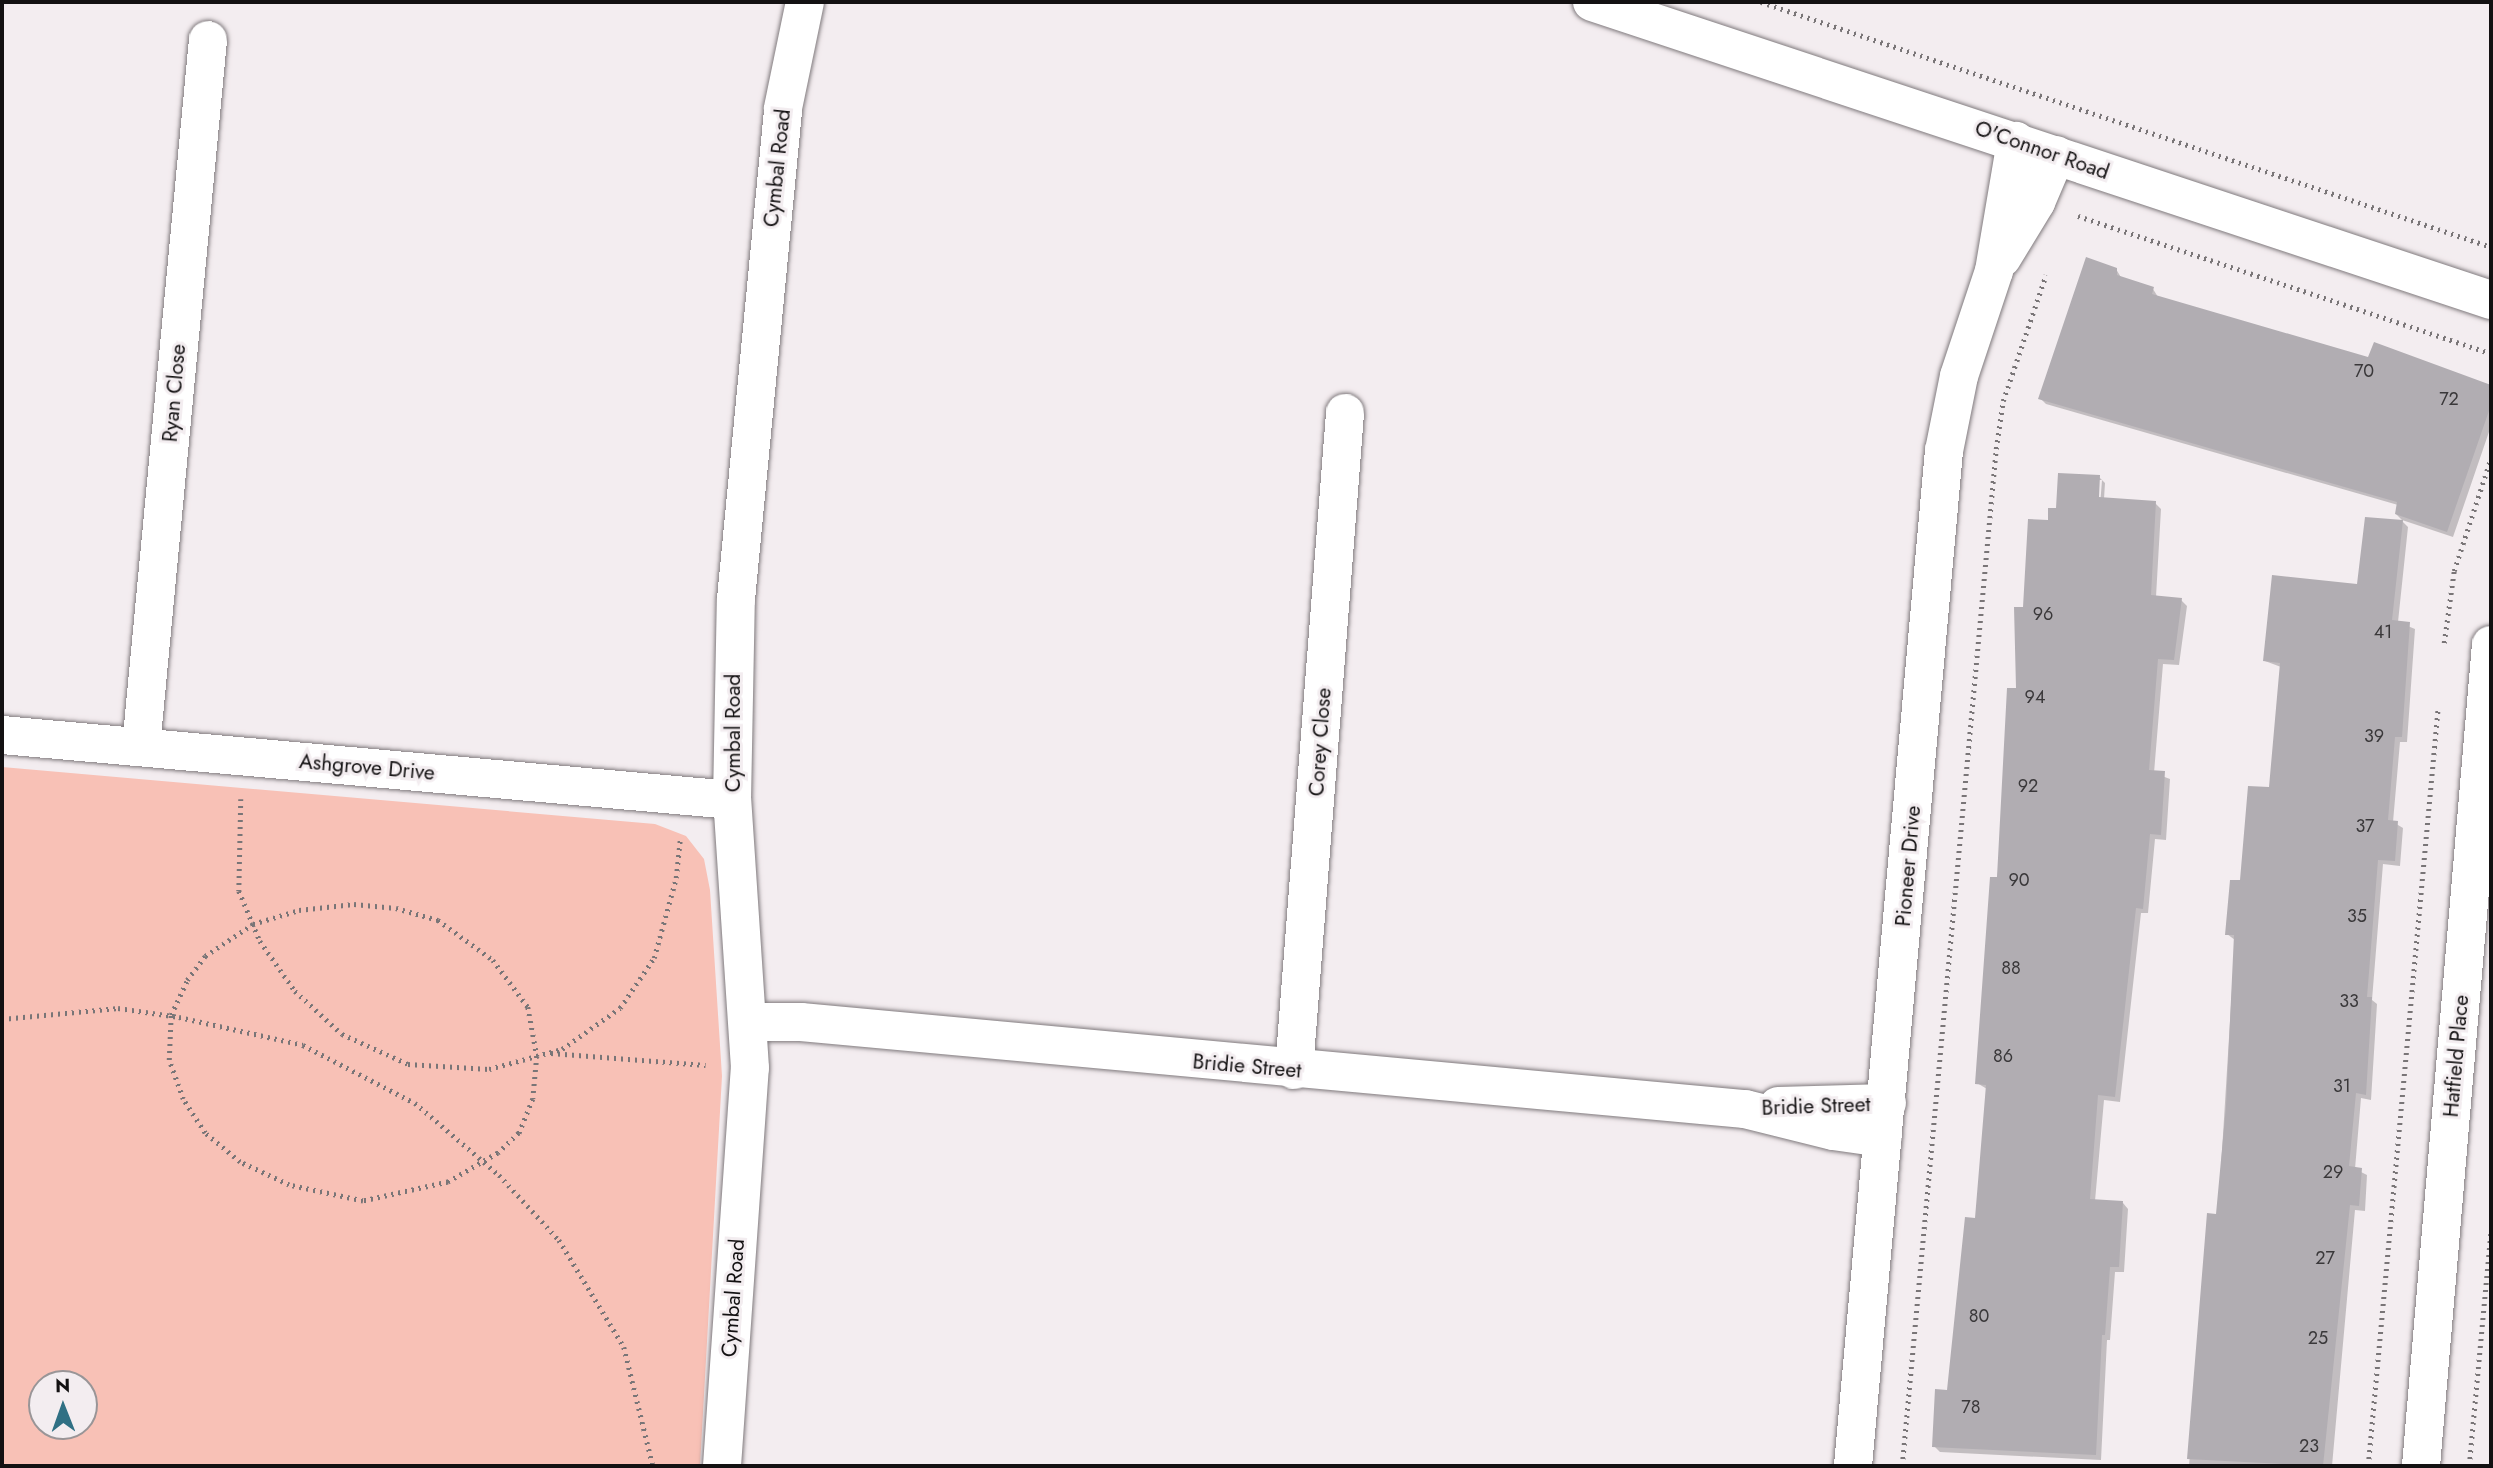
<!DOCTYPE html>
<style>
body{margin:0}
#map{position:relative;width:2493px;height:1468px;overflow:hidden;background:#f3edf0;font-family:Jost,sans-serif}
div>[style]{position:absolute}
.green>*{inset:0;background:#f8c1b6}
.shadow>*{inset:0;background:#0003}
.building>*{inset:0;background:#b1adb2}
.path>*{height:4.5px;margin-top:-2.25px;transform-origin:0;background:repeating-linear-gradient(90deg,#797577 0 2px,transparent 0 7px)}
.roads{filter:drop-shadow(0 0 2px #807a7d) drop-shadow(0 0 2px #807a7d)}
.minor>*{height:38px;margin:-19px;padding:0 19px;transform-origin:19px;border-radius:19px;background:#fff}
span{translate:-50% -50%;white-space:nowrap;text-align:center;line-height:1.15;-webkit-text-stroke:6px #f3edf0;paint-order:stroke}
.number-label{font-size:18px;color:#3a383a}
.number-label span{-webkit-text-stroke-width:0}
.street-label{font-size:21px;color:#131112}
.frame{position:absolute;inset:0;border:4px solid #131112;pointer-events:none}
.north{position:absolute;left:28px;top:1370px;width:70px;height:70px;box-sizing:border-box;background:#f3edf0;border:2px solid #999597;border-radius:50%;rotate:359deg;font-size:19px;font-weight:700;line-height:28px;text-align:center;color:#131112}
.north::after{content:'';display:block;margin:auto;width:24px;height:32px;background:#307084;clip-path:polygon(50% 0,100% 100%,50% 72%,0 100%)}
</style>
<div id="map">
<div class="green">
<div style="clip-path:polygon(evenodd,2px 767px,655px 824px,686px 836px,704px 859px,710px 890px,722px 1076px,700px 1466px,2px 1466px,2px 767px,42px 1384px,84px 1384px,84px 1426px,42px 1426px,42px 1384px)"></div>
</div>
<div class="shadow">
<div style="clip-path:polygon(2116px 269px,2122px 279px,2153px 289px,2158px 297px,2369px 359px,2375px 344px,2491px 387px,2491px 426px,2453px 537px,2402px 520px,2396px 514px,2398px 505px,2046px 404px,2040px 398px)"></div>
<div style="clip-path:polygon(evenodd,2099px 477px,2105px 483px,2104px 499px,2155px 503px,2161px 509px,2156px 597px,2181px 600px,2187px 606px,2179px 665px,2163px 664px,2154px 773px,2170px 779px,2166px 840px,2155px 839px,2148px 913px,2141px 913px,2120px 1102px,2104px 1100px,2095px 1201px,2123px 1203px,2128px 1209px,2124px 1272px,2115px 1272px,2110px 1340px,2107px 1340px,2101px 1460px,1940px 1452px,1934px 1446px,1949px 1392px,1977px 1220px,1987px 1089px,1977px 1083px,2024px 609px,2050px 521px,2099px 477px,2098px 480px,2102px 480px,2100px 506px,2097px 506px,2098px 480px)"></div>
<div style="clip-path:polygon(2402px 521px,2408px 527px,2398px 622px,2415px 629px,2407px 742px,2400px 742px,2393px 822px,2403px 828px,2400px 866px,2383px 864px,2372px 1000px,2377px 1004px,2371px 1100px,2361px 1098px,2355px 1169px,2367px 1175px,2365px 1211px,2355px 1210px,2332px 1466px,2189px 1466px,2209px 1215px,2218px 1216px,2235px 940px,2227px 934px,2271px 789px,2281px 667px,2265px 661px,2359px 586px)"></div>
</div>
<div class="building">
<div style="clip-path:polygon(2086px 257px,2117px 268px,2117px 275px,2154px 287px,2152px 294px,2368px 357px,2374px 342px,2491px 385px,2491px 405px,2447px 532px,2395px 514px,2397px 502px,2038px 399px)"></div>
<div style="clip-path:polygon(2058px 473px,2100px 475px,2099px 497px,2156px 501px,2151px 595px,2182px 598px,2174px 660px,2158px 659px,2149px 770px,2165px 771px,2161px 835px,2150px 834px,2143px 909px,2136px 908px,2115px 1097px,2098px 1095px,2090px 1199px,2123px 1201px,2119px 1267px,2110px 1267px,2105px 1335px,2102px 1335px,2096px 1455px,1932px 1447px,1935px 1389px,1947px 1390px,1965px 1217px,1975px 1218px,1986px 1085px,1975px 1084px,1990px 877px,1997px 877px,2007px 688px,2016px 688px,2014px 607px,2023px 607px,2028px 519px,2048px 520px,2048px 508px,2056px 508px)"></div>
<div style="clip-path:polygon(2365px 517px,2403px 520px,2392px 620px,2410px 622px,2402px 737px,2395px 737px,2388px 820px,2398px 821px,2395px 861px,2378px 860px,2367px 997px,2372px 997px,2366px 1095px,2356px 1093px,2349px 1166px,2362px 1168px,2359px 1206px,2350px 1205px,2323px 1466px,2187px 1459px,2207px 1213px,2216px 1214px,2226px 1106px,2234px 935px,2225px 935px,2230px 880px,2240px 880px,2248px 786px,2269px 787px,2280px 663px,2263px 661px,2272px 575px,2357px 584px)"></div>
</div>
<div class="path">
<div style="left:1761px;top:2px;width:770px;rotate:18.55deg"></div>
<div style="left:2078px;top:216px;width:435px;rotate:18.4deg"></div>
<div style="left:2444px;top:643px;width:73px;rotate:-82.1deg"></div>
<div style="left:2454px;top:571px;width:119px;rotate:-71.9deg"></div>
<div style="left:241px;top:799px;width:92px;rotate:91.2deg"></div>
<div style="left:239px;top:891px;width:54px;rotate:67.2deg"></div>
<div style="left:260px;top:941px;width:61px;rotate:55deg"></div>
<div style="left:295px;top:991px;width:64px;rotate:42.5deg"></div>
<div style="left:342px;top:1034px;width:72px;rotate:24.4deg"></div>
<div style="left:408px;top:1064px;width:81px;rotate:3.5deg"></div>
<div style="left:489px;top:1069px;width:76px;rotate:-15.3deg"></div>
<div style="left:562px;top:1049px;width:71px;rotate:-35.3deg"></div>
<div style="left:620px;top:1008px;width:60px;rotate:-55.8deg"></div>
<div style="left:654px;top:958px;width:83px;rotate:-74.6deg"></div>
<div style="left:676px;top:878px;width:39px;rotate:-84deg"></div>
<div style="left:354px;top:904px;width:42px;rotate:5.4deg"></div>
<div style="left:396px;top:908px;width:44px;rotate:15.9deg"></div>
<div style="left:438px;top:920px;width:68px;rotate:36deg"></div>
<div style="left:493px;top:960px;width:59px;rotate:53.3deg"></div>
<div style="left:528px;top:1007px;width:50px;rotate:79.6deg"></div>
<div style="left:537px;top:1056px;width:43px;rotate:95.3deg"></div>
<div style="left:533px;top:1099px;width:37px;rotate:112deg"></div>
<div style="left:519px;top:1133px;width:29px;rotate:136deg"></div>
<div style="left:498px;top:1153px;width:58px;rotate:149.9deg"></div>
<div style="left:448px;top:1182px;width:87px;rotate:167.4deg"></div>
<div style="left:363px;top:1201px;width:76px;rotate:-167.8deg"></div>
<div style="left:289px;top:1185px;width:54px;rotate:-154.9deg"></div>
<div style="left:240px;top:1162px;width:45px;rotate:-140.4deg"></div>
<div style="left:205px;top:1133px;width:40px;rotate:-122.9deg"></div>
<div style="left:183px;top:1099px;width:41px;rotate:-109.7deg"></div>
<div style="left:169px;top:1060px;width:45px;rotate:-87.5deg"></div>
<div style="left:171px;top:1015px;width:38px;rotate:-65deg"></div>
<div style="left:187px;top:980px;width:30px;rotate:-53deg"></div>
<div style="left:205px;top:956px;width:58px;rotate:-33.7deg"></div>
<div style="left:253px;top:924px;width:48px;rotate:-16.9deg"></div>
<div style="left:299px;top:910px;width:55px;rotate:-6.2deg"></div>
<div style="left:2px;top:1019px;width:117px;rotate:-5.4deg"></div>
<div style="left:118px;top:1008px;width:62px;rotate:8.4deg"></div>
<div style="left:179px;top:1017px;width:127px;rotate:12.7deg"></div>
<div style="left:303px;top:1045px;width:126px;rotate:27.4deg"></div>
<div style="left:415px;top:1103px;width:111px;rotate:40.6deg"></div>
<div style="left:499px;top:1175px;width:88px;rotate:47.3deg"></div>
<div style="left:559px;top:1240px;width:125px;rotate:58.7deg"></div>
<div style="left:624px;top:1347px;width:122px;rotate:76.3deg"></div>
<div style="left:551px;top:1053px;width:155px;rotate:4.4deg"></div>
<div style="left:1902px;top:1466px;width:1021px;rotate:-84.72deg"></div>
<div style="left:1996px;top:449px;width:49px;rotate:-81.7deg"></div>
<div style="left:2003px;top:401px;width:133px;rotate:-71.2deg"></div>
<div style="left:2368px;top:1466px;width:762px;rotate:-84.73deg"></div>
<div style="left:2469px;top:1466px;width:238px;rotate:-84.7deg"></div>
</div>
<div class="roads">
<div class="minor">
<div style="left:1592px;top:2px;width:947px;rotate:18.34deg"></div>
<div style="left:2002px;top:258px;width:66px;rotate:-58.7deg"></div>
<div style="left:2036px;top:202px;width:51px;rotate:-66.9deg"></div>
<div style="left:2px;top:735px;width:733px;rotate:5.09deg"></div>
<div style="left:141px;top:747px;width:710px;rotate:-84.59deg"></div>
<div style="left:750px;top:1022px;width:51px"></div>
<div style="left:801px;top:1022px;width:948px;rotate:5.27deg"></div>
<div style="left:1745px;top:1109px;width:91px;rotate:14deg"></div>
<div style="left:1833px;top:1131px;width:50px;rotate:8deg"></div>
<div style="left:1294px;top:1070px;width:659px;rotate:-85.56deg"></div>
<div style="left:1778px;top:1106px;width:109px;rotate:-1.6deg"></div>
<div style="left:722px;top:1466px;width:399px;rotate:-86deg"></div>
<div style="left:750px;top:1068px;width:269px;rotate:-93.8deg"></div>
<div style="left:732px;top:800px;width:201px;rotate:-88.9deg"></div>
<div style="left:736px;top:599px;width:493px;rotate:-84.5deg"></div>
<div style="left:783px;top:108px;width:108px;rotate:-78.3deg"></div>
<div style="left:1853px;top:1466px;width:1019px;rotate:-84.88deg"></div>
<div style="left:1944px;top:451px;width:76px;rotate:-78.7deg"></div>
<div style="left:1959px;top:376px;width:111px;rotate:-71.6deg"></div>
<div style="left:1994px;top:271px;width:132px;rotate:-80.4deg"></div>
<div style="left:2421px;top:1466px;width:824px;rotate:-85.13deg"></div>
</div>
</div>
<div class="number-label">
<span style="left:2364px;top:371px">70</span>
<span style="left:2449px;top:399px">72</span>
<span style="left:2043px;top:614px">96</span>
<span style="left:2383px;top:632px">41</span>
<span style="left:2035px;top:697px">94</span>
<span style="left:2374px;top:736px">39</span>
<span style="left:2028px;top:786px">92</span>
<span style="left:2365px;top:826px">37</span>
<span style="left:2019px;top:880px">90</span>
<span style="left:2357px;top:916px">35</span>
<span style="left:2011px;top:968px">88</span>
<span style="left:2349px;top:1001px">33</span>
<span style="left:2003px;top:1056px">86</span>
<span style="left:2342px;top:1086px">31</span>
<span style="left:2333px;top:1172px">29</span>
<span style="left:2325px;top:1258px">27</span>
<span style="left:1979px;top:1316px">80</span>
<span style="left:2318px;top:1338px">25</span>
<span style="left:1971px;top:1407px">78</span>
<span style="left:2309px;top:1446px">23</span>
</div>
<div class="street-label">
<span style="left:2042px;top:150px;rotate:19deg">O'Connor Road</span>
<span style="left:777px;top:168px;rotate:-84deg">Cymbal Road</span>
<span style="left:174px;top:393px;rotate:-85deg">Ryan Close</span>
<span style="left:733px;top:733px;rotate:-90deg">Cymbal Road</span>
<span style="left:1320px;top:742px;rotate:-86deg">Corey Close</span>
<span style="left:367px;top:767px;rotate:5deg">Ashgrove Drive</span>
<span style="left:1908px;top:866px;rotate:-85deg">Pioneer Drive</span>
<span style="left:2456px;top:1056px;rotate:-85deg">Hatfield Place</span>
<span style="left:1247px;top:1066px;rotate:5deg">Bridie Street</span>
<span style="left:1816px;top:1106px;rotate:-2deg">Bridie Street</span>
<span style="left:733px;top:1298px;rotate:-86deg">Cymbal Road</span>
</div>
<div class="frame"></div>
<div class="north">N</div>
</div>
